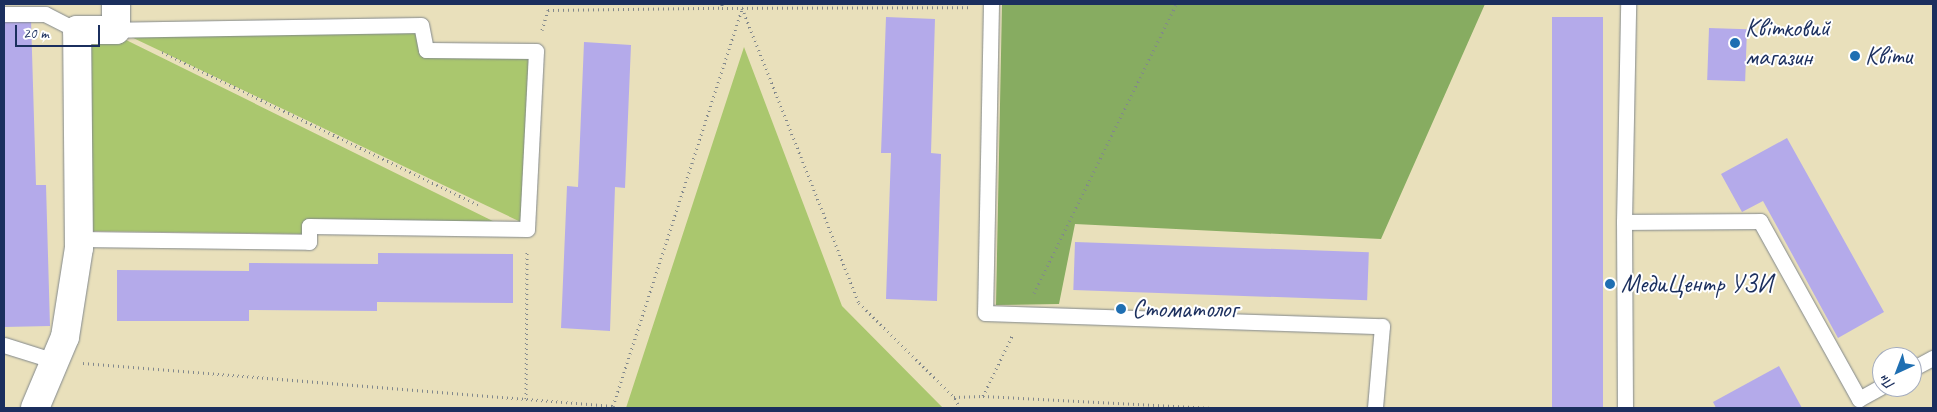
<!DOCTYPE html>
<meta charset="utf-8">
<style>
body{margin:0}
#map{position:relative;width:1937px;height:412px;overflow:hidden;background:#e9e0bb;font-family:Caveat,sans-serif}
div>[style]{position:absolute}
.green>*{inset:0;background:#aac76e}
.forest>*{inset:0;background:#87ac61}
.building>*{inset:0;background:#b4aaea;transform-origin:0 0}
.path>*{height:3px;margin-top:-1.5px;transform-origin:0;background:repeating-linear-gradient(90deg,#82888c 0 1px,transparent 0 5px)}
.roads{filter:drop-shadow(0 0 1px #82888c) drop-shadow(0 0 1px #82888c)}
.service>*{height:15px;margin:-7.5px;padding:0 7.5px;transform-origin:7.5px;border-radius:7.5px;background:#fff}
.minor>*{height:28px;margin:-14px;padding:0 14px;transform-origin:14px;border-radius:14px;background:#fff}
.dots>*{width:14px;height:14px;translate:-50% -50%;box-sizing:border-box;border:2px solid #fff;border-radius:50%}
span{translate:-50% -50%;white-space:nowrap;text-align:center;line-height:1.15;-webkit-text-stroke:4px #fff;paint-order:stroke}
.poi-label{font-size:25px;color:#1b2f5e}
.left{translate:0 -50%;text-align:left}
.frame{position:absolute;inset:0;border:5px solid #1b2f5e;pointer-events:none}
.north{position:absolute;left:1872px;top:347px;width:50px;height:50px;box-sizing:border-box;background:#fff;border:1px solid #a4acbf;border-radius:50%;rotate:223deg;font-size:14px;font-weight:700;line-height:20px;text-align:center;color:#1b2f5e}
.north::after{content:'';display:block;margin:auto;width:18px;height:22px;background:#1f6fb2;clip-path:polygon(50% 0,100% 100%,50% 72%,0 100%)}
.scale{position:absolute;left:15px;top:25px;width:85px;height:22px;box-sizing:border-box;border:2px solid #1b2f5e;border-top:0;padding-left:6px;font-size:15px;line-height:18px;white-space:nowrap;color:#1b2f5e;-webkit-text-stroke:4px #fff;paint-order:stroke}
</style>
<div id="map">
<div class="green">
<div style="clip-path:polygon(418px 31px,420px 55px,532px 51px,523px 223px,129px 36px)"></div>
<div style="clip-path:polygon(88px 37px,120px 37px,507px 228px,304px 221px,304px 234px,87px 231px)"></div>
<div style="clip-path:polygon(744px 47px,842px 306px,943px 408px,626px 408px)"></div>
</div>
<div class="forest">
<div style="clip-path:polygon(1002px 4px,1485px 4px,1381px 239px,1075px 224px,1059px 304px,996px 305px)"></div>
</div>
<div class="building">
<div style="clip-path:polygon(886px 17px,935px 19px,931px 153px,941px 154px,937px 301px,886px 299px,891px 153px,881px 153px)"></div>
<div style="left:1552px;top:17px;width:51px;height:391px"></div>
<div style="clip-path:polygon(31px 19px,36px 185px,46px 185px,50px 326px,4px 327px,4px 20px)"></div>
<div style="left:1709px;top:28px;width:38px;height:52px;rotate:2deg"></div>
<div style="clip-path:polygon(584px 42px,631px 45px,625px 188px,615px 187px,610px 331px,561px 328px,567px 186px,578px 187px)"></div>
<div style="clip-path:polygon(1787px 138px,1884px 312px,1838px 338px,1763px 201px,1742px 212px,1721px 174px)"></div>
<div style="left:1075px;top:242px;width:294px;height:48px;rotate:2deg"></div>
<div style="clip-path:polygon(378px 253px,513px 254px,513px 303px,377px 302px,377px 311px,249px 310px,249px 321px,117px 321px,117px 270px,249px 271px,249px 263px,378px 264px)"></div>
<div style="clip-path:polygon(1779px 366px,1802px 408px,1716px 408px,1713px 402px)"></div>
</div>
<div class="path">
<div style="left:722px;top:4px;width:4px;rotate:90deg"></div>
<div style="left:722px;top:8px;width:247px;rotate:-0.2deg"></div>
<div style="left:742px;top:8px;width:317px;rotate:68.4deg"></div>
<div style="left:859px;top:303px;width:134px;rotate:44.7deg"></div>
<div style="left:542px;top:30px;width:21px;rotate:-73deg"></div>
<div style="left:548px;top:10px;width:174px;rotate:-0.7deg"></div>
<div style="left:162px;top:52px;width:351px;rotate:25.8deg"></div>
<div style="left:1034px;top:293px;width:322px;rotate:-63.8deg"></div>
<div style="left:83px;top:363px;width:532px;rotate:4.64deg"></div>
<div style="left:613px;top:406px;width:2px;rotate:90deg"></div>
<div style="left:983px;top:396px;width:230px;rotate:3deg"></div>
<div style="left:526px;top:399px;width:148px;rotate:-89.6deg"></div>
<div style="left:613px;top:406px;width:417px;rotate:-72deg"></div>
<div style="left:960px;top:408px;width:13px;rotate:-119deg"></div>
<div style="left:954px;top:397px;width:29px;rotate:-2deg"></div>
<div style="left:983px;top:396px;width:67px;rotate:-64.2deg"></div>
</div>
<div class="roads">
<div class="service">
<div style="left:991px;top:4px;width:309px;rotate:91.1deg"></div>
<div style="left:985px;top:313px;width:397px;rotate:1.9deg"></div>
<div style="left:1382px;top:326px;width:82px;rotate:94.9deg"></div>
<div style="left:4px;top:14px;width:41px"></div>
<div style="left:45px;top:14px;width:36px;rotate:27deg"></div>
<div style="left:1624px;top:222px;width:136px;rotate:-0.4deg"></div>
<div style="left:1760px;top:221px;width:204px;rotate:60.9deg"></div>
<div style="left:1859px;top:399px;width:26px;rotate:-29deg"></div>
<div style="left:79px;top:239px;width:230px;rotate:0.7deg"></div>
<div style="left:309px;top:242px;width:16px;rotate:-90deg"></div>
<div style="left:309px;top:226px;width:218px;rotate:0.8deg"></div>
<div style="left:527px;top:229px;width:178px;rotate:-87.1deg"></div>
<div style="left:536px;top:51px;width:110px;rotate:-179.5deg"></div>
<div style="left:426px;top:50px;width:25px;rotate:-101deg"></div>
<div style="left:421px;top:25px;width:305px;rotate:179.1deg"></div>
<div style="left:4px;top:345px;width:53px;rotate:17.4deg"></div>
<div style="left:1912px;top:369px;width:24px;rotate:-28deg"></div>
<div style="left:1625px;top:408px;width:186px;rotate:-90.3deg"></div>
<div style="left:1624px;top:222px;width:218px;rotate:-88.9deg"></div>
</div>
<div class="minor">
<div style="left:35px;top:408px;width:77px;rotate:-67.1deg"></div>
<div style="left:65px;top:337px;width:90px;rotate:-81.1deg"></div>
<div style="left:79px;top:248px;width:218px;rotate:-90.5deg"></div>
<div style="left:77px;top:30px;width:39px"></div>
<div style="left:116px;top:30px;width:26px;rotate:-90deg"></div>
</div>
</div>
<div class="dots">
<div style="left:1735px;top:43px;background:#1f6fb2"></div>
<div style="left:1855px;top:56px;background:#1f6fb2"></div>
<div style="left:1610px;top:284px;background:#1f6fb2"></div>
<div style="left:1121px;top:309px;background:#1f6fb2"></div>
</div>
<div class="poi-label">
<span class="left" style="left:1745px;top:43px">Квітковий<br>магазин</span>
<span class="left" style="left:1865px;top:56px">Квіти</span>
<span class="left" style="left:1621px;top:284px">МедиЦентр УЗИ</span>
<span class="left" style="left:1132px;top:309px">Стоматолог</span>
</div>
<div class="frame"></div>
<div class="north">Пн</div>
<div class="scale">20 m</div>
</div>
